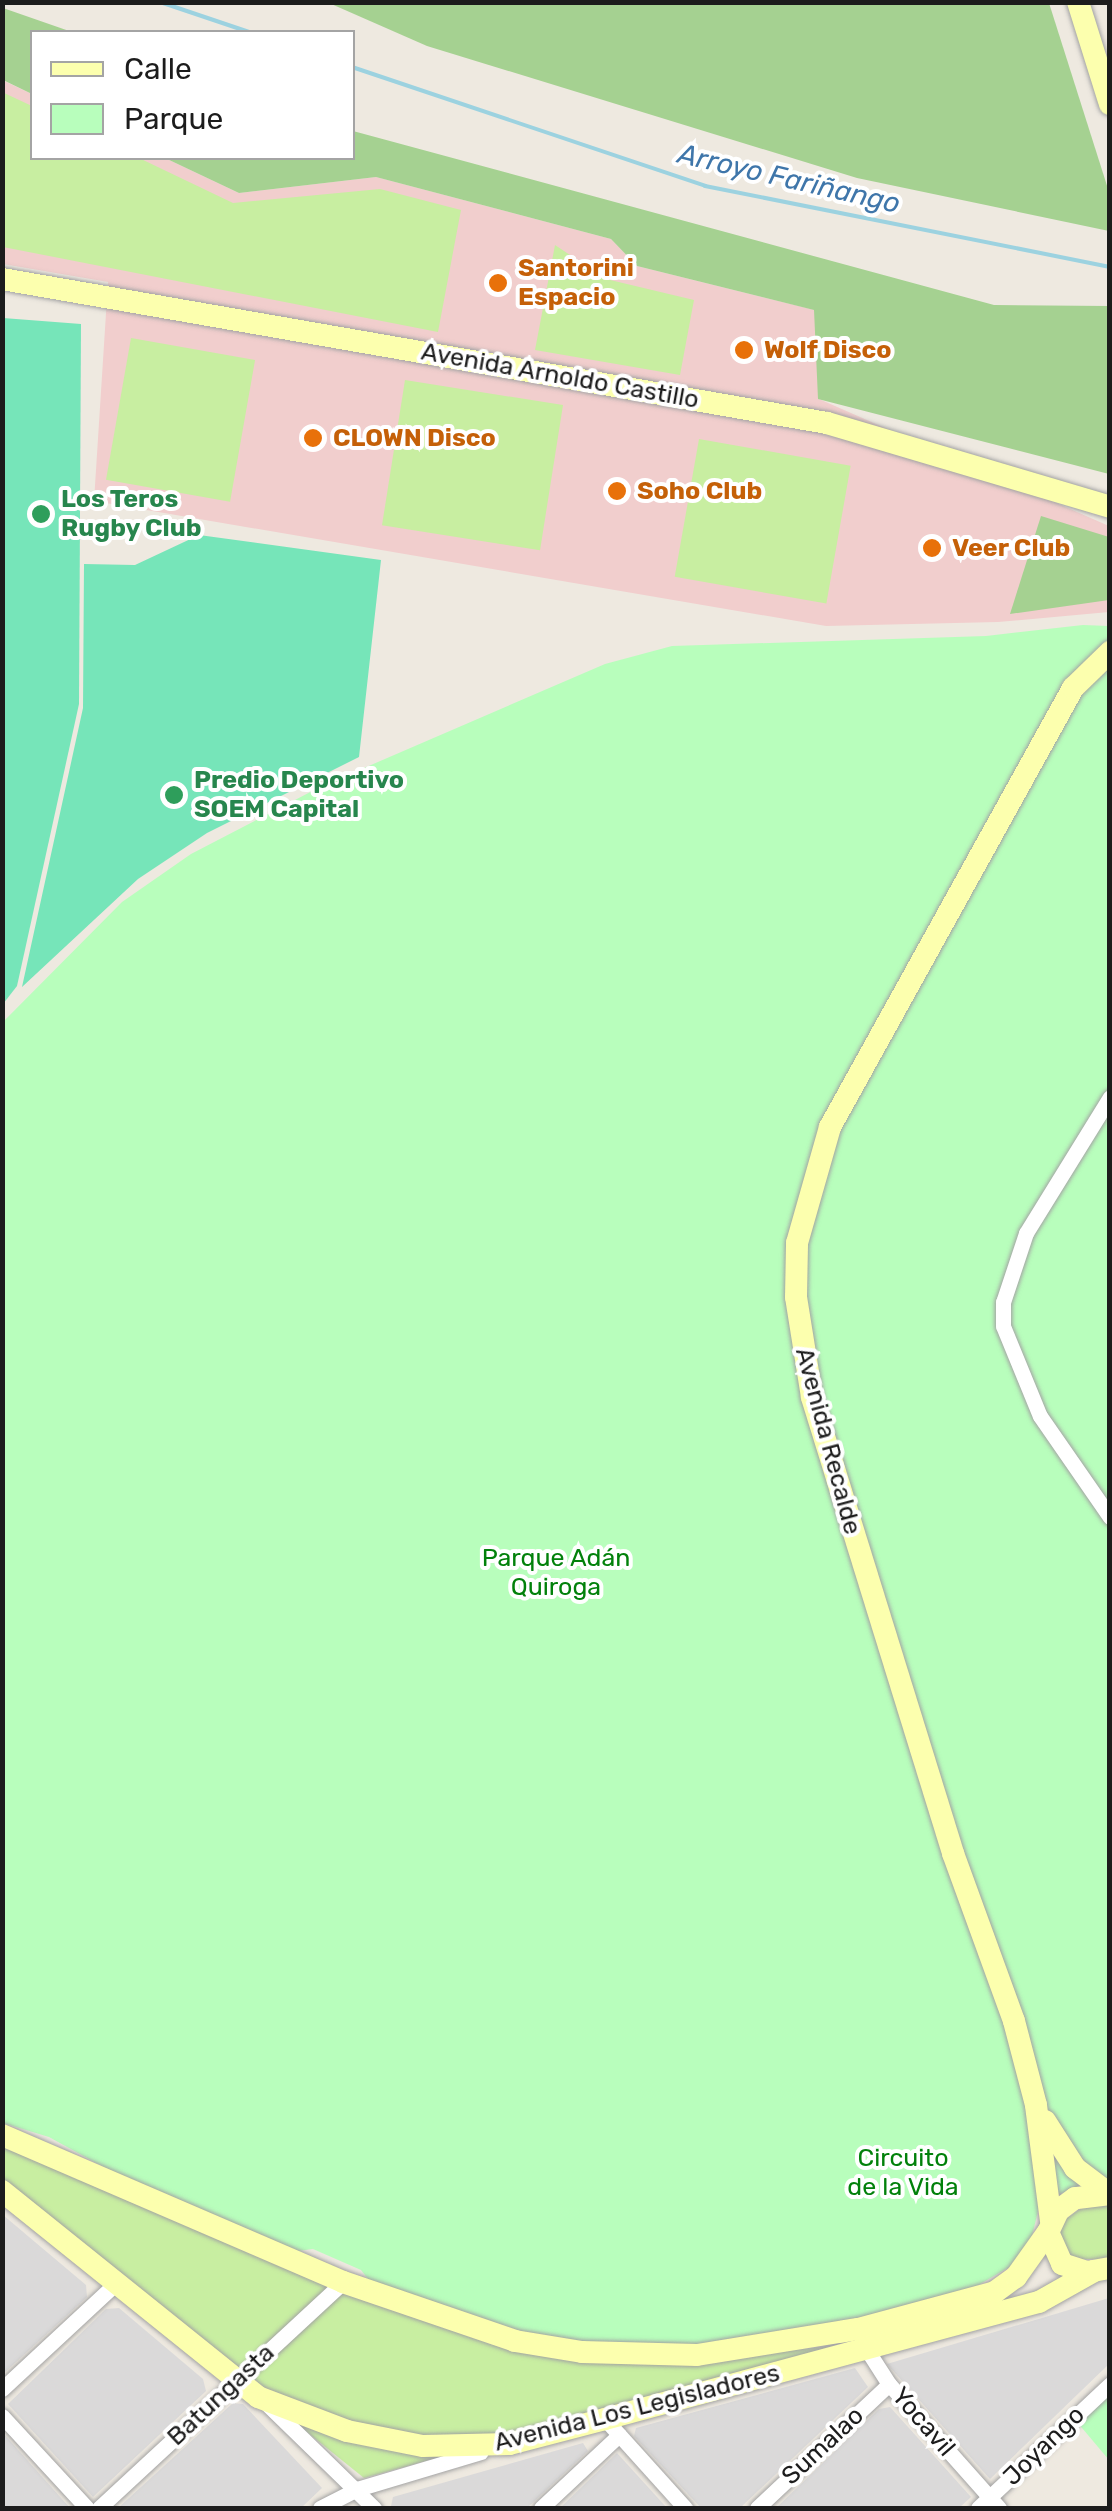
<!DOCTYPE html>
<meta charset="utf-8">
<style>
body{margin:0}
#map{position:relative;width:1112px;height:2511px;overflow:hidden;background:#eee9e0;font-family:Rubik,sans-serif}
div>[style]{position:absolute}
.residential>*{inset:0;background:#dad9d9}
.commercial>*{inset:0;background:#f1cecd}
.grass>*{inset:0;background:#c8eea1;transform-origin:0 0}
.forest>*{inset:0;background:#a5d191}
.park>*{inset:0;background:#b8febc}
.pitch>*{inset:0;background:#76e5b9}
.stream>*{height:4px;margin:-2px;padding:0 2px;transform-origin:2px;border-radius:2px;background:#9cd2e0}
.roads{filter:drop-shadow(0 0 2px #a3a3a3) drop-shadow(0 0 2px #a3a3a3)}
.street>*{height:15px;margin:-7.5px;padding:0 7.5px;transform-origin:7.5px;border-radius:7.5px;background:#fff}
.secondary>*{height:22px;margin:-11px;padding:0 11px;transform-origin:11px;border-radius:11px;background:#fcffae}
.dots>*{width:28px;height:28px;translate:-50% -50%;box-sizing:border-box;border:5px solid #fff;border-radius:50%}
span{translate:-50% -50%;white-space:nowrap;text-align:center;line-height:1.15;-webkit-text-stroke:8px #fff;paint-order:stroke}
.food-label{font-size:25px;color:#c56008;font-weight:700}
.left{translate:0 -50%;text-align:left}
.street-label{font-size:25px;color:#1c1c1c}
.leisure-label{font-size:25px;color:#27864d;font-weight:700}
.park-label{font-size:25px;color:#02810b}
.water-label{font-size:28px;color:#3f76aa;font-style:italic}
.frame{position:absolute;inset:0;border:5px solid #1c1c1c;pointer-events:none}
.legend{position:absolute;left:30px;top:30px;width:325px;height:130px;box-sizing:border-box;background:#fff;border:2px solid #a4a4a4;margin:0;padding:12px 18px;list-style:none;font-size:30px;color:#1c1c1c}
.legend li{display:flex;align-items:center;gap:20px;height:50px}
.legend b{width:50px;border:2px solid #a4a4a4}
</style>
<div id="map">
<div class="residential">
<div style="clip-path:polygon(3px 2215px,86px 2285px,87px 2297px,3px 2374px)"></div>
<div style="clip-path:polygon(1109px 2298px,1109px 2364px,990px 2479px,887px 2364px)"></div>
<div style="clip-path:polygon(119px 2308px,203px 2379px,206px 2391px,93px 2497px,8px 2404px,106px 2309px)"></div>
<div style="clip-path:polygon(855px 2368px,868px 2387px,740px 2508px,701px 2508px,634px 2436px,636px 2428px)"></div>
<div style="clip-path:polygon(233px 2403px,243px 2404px,322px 2488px,301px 2508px,118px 2508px)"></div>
<div style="clip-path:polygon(890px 2407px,971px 2497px,959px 2508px,776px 2508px,879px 2409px)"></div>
<div style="clip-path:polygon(3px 2433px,70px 2508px,3px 2508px)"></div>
<div style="clip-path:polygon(583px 2443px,588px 2451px,527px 2508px,391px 2506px,393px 2497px)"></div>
<div style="clip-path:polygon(617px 2453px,667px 2508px,560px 2508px)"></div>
</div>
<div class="commercial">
<div style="clip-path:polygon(2px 80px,32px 94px,32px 158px,165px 158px,239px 193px,376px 177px,611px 239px,637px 266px,815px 310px,819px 399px,1109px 526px,1109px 612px,998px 622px,826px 626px,94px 501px,108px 282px,3px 264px)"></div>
</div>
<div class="grass">
<div style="clip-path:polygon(2px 92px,32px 106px,32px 158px,139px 158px,233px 203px,380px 189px,461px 210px,438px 332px,3px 247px)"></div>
<div style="clip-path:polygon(555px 245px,606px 279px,694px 300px,680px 375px,535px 350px)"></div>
<div style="left:131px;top:338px;width:126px;height:144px;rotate:10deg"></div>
<div style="left:405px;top:380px;width:160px;height:147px;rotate:9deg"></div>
<div style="left:699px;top:439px;width:154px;height:140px;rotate:10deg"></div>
<div style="clip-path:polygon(2px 2143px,357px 2296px,514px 2348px,639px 2365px,845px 2345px,508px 2433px,425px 2438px,353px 2424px,266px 2389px,3px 2181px)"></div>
<div style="clip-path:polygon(1086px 2205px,1109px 2205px,1109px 2259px,1071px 2259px,1057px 2239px,1063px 2221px)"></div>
<div style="clip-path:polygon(292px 2420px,444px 2456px,364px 2478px)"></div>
</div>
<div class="forest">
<div style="clip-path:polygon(329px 3px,1049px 3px,1109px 192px,1109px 231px,857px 178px,427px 46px)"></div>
<div style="clip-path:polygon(3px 8px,72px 32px,32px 32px,32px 94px,3px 80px)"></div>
<div style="clip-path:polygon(353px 131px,994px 305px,1109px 306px,1109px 474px,818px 399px,814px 310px,637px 266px,611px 239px,376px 177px,239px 193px,165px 158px,352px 158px)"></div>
<div style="clip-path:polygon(1041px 516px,1109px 537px,1109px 600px,1010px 614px)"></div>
</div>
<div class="park">
<div style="clip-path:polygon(1083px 625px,1109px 626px,1109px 2180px,1041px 2199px,1031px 2240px,1011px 2266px,975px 2287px,857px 2320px,704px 2345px,568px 2342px,488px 2324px,372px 2284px,361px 2270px,313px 2249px,297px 2251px,109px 2170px,49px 2137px,3px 2123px,2px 1023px,122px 902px,191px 854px,320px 787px,605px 664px,672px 646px,986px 636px)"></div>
<div style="clip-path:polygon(1109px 2391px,1109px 2460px,1077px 2422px)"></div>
</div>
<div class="pitch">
<div style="clip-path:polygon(3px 318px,81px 324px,79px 704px,17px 986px,3px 1004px)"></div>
<div style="clip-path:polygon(199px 535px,381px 560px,359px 757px,207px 833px,138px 879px,22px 987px,83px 708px,84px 564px,135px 565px)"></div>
</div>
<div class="stream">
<div style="left:160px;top:2px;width:94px;rotate:18.6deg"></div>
<div style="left:352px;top:67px;width:373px;rotate:18.6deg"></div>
<div style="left:705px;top:186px;width:413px;rotate:11.3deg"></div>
</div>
<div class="roads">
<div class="street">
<div style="left:1110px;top:1097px;width:160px;rotate:121.7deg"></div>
<div style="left:1026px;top:1233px;width:73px;rotate:108.4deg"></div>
<div style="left:1003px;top:1302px;width:24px;rotate:90deg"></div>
<div style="left:1003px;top:1326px;width:97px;rotate:67.7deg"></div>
<div style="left:1040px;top:1416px;width:123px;rotate:55.3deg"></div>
<div style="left:862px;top:2342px;width:50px;rotate:57.3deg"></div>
<div style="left:889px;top:2384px;width:166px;rotate:48.4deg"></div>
<div style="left:2px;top:2389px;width:154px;rotate:-42.9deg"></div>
<div style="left:266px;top:2403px;width:151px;rotate:44.2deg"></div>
<div style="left:2px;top:2416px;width:125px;rotate:47.3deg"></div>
<div style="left:605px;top:2419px;width:120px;rotate:48deg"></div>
<div style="left:99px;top:2508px;width:333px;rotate:-42.8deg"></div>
<div style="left:320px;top:2508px;width:42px;rotate:-27.2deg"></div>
<div style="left:357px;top:2489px;width:129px;rotate:-16.6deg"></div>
<div style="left:541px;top:2508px;width:107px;rotate:-43.1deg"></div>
<div style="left:757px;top:2508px;width:181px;rotate:-43.2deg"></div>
<div style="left:978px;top:2508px;width:181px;rotate:-43.2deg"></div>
</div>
<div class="secondary">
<div style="left:1078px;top:2px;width:107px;rotate:72.6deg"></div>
<div style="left:2px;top:279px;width:837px;rotate:9.9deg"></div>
<div style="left:827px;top:423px;width:295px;rotate:16.5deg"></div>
<div style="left:1045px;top:2121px;width:56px;rotate:57.4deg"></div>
<div style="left:1075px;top:2168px;width:41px;rotate:37.1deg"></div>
<div style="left:2px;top:2135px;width:371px;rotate:23.3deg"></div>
<div style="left:343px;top:2282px;width:182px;rotate:18.9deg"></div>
<div style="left:515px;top:2341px;width:68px;rotate:9.3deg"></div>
<div style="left:582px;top:2352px;width:115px;rotate:1.5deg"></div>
<div style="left:697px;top:2355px;width:163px;rotate:-9.2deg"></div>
<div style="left:858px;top:2329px;width:142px;rotate:-15.1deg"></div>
<div style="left:995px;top:2292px;width:26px;rotate:-36deg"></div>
<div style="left:1016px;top:2277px;width:55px;rotate:-54.6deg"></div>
<div style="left:2px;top:2191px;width:329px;rotate:38.8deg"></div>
<div style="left:258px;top:2397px;width:95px;rotate:20.9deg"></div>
<div style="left:347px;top:2431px;width:77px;rotate:11.2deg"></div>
<div style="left:423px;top:2446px;width:86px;rotate:-1.3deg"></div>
<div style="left:509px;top:2444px;width:99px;rotate:-14.6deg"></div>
<div style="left:605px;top:2419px;width:449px;rotate:-15.1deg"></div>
<div style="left:1039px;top:2302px;width:63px;rotate:-29.4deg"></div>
<div style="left:1110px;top:2194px;width:35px;rotate:173deg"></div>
<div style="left:1075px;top:2198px;width:21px;rotate:143deg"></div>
<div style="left:1058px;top:2211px;width:23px;rotate:115deg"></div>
<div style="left:1048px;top:2232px;width:35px;rotate:66deg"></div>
<div style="left:1062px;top:2264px;width:26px;rotate:18deg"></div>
<div style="left:1087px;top:2272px;width:23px;rotate:-10deg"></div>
<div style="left:1051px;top:2221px;width:117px;rotate:-97.4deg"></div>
<div style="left:1036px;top:2105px;width:87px;rotate:-104.7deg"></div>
<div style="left:1014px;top:2021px;width:179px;rotate:-110deg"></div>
<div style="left:953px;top:1853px;width:477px;rotate:-107.2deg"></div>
<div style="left:812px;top:1397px;width:101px;rotate:-99.1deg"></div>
<div style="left:796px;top:1297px;width:54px;rotate:-88.9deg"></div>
<div style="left:797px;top:1243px;width:121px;rotate:-74.1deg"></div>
<div style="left:830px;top:1127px;width:502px;rotate:-61.03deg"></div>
<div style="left:1073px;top:688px;width:52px;rotate:-44.2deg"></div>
</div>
</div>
<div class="dots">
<div style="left:498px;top:283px;background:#e8710a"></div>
<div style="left:744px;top:350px;background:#e8710a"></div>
<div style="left:313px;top:438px;background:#e8710a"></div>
<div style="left:617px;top:491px;background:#e8710a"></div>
<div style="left:41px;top:514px;background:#2e9e5b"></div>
<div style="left:932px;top:548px;background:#e8710a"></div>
<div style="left:174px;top:795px;background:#2e9e5b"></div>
</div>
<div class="food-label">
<span class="left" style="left:518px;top:283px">Santorini<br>Espacio</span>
<span class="left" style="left:764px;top:350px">Wolf Disco</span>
<span class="left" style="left:333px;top:438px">CLOWN Disco</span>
<span class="left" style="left:637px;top:491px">Soho Club</span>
<span class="left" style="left:952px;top:548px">Veer Club</span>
</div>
<div class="street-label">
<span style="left:560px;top:376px;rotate:10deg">Avenida Arnoldo Castillo</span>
<span style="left:828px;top:1441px;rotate:75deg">Avenida Recalde</span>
<span style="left:221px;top:2395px;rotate:-43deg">Batungasta</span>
<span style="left:637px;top:2408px;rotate:-14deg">Avenida Los Legisladores</span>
<span style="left:923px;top:2422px;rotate:49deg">Yocavil</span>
<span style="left:823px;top:2446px;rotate:-43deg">Sumalao</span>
<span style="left:1044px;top:2446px;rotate:-44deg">Joyango</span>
</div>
<div class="leisure-label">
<span class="left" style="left:61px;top:514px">Los Teros<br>Rugby Club</span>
<span class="left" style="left:194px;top:795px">Predio Deportivo<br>SOEM Capital</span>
</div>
<div class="park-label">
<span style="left:556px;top:1573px">Parque Adán<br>Quiroga</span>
<span style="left:903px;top:2173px">Circuito<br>de la Vida</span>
</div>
<div class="water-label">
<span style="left:789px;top:179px;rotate:13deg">Arroyo Fariñango</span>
</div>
<div class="frame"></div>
<ul class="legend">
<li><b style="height:12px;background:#fcffae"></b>Calle</li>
<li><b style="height:28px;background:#b8febc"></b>Parque</li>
</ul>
</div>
